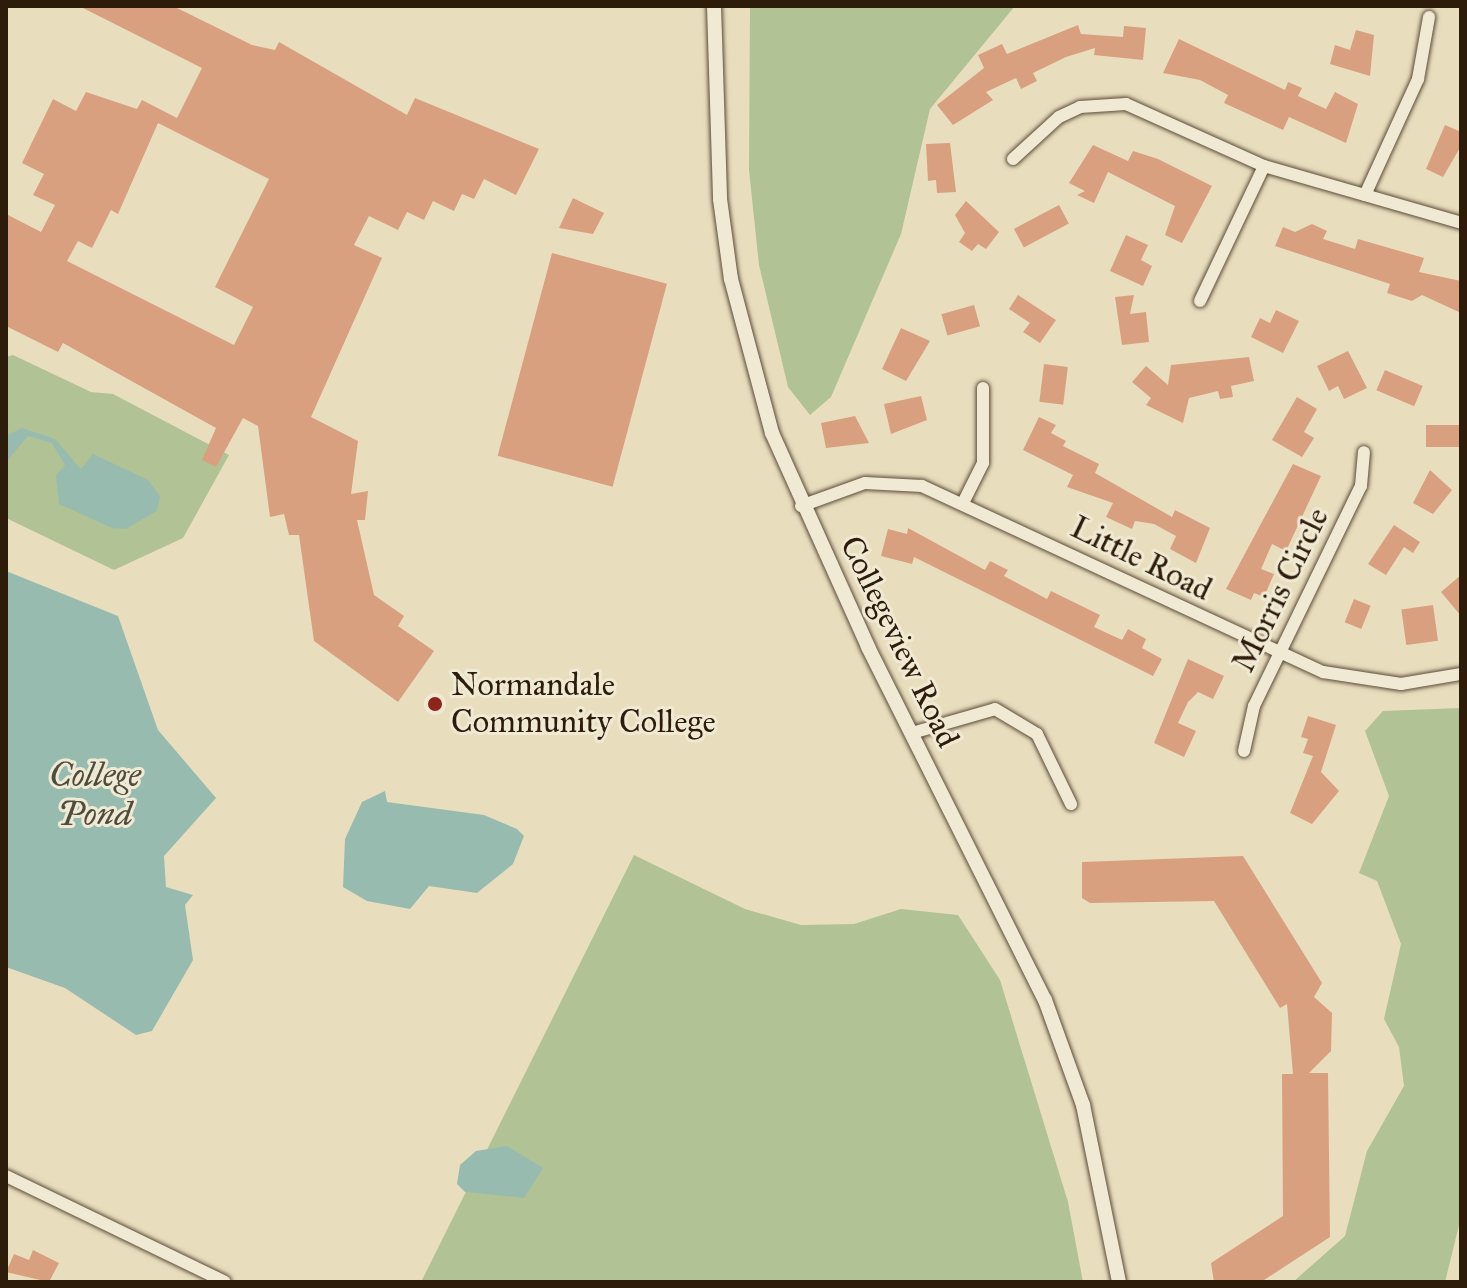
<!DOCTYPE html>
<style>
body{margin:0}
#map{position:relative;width:1467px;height:1288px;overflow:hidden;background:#e8debe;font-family:"IM FELL Great Primer",serif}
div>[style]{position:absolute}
.green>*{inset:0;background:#b1c295}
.water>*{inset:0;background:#97bcaf}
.building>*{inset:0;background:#d8a07f;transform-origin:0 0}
.roads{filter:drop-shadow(0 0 2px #5c4c38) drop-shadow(0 0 2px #5c4c38)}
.minor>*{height:12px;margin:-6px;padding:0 6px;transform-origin:6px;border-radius:6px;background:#f0ead5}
.tertiary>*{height:14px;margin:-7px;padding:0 7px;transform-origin:7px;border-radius:7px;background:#f0ead5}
.dots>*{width:22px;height:22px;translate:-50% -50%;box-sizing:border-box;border:4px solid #f0ead5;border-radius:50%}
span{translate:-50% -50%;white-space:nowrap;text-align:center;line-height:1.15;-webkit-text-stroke:6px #f0ead5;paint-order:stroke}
.street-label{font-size:32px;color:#2e1c0b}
.poi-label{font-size:32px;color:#2e1c0b}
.left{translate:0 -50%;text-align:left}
.water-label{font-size:34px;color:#4e4c3c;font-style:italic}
.frame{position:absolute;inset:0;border:8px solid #2e1c0b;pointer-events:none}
</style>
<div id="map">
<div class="green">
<div style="clip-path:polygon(750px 6px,1015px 6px,930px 109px,901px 234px,831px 397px,810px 415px,788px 387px,759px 265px,749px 170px)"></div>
<div style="clip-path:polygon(13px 355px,91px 392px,113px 394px,229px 455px,183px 538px,114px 570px,6px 518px,6px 357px)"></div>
<div style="clip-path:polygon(1461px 708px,1461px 1217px,1445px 1282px,1293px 1282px,1345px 1236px,1367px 1151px,1404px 1086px,1399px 1047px,1384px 1019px,1401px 944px,1377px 881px,1359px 873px,1389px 796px,1365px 731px,1383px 711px)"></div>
<div style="clip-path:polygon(634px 855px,745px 909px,801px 925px,854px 924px,901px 909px,958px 915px,1000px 980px,1068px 1202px,1083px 1282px,421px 1282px)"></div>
</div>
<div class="water">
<div style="clip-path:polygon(22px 428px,55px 439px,81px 469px,93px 454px,148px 480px,160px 496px,157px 511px,126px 529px,112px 528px,59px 504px,56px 475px,65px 465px,52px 443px,28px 436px,6px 462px,6px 436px)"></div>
<div style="clip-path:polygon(6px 571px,118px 616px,158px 730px,216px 798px,164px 856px,166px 887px,193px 895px,185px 905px,193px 960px,152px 1031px,136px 1035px,65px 988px,6px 967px)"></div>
<div style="clip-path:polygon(385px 791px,387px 802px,484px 815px,517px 829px,524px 836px,513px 864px,477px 893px,429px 886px,410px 909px,367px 901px,343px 887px,345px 839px,362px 802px)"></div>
<div style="clip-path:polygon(507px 1146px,543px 1168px,524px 1198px,465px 1192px,457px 1184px,460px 1165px,476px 1151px)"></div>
</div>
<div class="building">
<div style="clip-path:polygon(evenodd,79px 6px,173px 6px,252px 45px,275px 50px,279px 42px,407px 115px,415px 98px,539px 149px,516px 195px,484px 179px,474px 199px,462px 194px,454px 211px,433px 201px,424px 220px,407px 212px,398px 230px,369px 216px,354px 245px,382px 258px,311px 417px,358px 441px,351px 494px,368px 491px,365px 520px,357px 520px,374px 595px,404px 616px,398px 626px,434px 651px,398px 702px,314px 641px,299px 535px,289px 535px,284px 514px,270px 517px,258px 426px,243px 418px,216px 467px,202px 460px,216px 428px,63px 343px,58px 352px,6px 326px,6px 214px,41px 232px,55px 205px,33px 195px,44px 174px,22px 163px,53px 99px,76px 111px,86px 92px,137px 109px,142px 100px,177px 118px,202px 68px,79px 6px,158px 123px,269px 179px,215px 287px,253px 307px,234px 345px,67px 261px,78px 241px,92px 248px,111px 210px,118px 214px,158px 123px)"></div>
<div style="clip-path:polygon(1078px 25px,1081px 34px,1123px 37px,1124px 26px,1146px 28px,1143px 60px,1094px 55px,1095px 48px,1066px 57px,1033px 73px,1037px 81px,1021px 89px,1016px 78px,986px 92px,993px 100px,953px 125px,937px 105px,984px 68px,978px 55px,1002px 44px,1007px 54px)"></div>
<div style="clip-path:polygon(1356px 30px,1374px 35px,1370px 76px,1330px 64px,1335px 45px,1350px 50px)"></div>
<div style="clip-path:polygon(1179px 39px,1285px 90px,1288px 82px,1302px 88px,1298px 96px,1326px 109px,1335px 92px,1358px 104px,1346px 143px,1289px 117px,1283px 130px,1224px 103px,1228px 95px,1200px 80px,1163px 73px)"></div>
<div style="clip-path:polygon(1445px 125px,1461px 132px,1461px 146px,1443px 177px,1426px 169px)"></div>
<div style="clip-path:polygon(950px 143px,956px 192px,937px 193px,936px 180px,928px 181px,926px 144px)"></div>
<div style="clip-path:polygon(1093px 145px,1128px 161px,1133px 151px,1158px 159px,1212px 186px,1182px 243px,1165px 235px,1175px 206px,1108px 172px,1094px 203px,1077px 195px,1085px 191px,1069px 183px)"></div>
<div style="clip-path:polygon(573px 198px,604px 213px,593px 234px,559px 228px)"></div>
<div style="clip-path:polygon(966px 201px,999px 232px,986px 249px,978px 244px,972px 251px,959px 242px,965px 233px,955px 215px)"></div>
<div style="left:1059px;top:205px;width:21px;height:51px;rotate:62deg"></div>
<div style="clip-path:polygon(1312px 224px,1327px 231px,1323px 239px,1355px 249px,1358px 239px,1424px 258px,1419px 272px,1461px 281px,1461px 313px,1422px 295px,1412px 301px,1387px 293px,1390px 284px,1275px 246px,1283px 227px,1295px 232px)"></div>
<div style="clip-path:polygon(1126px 235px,1148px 245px,1141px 260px,1152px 266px,1143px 286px,1110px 271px)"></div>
<div style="left:552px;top:253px;width:119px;height:210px;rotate:15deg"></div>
<div style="clip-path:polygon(1018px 295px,1056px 320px,1040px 343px,1023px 332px,1030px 323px,1009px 309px)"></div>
<div style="clip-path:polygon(1134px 295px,1130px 314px,1146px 312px,1149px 342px,1122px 345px,1115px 297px)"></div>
<div style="left:974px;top:305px;width:22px;height:34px;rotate:74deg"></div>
<div style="clip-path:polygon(1276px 310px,1299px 321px,1283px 353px,1251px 337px,1260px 318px,1270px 323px)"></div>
<div style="clip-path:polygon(901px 328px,930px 341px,906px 381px,882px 369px)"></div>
<div style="clip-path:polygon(1348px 351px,1367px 388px,1344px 399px,1338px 386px,1329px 391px,1317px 366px)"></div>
<div style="clip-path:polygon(1249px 357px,1254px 381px,1231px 386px,1233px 397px,1220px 399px,1218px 391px,1189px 398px,1183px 423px,1146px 405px,1151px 398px,1132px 382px,1146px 366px,1168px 385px,1171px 365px)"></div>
<div style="left:1044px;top:364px;width:24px;height:38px;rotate:7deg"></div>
<div style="left:1385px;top:370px;width:41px;height:22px;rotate:23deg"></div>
<div style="clip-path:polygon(921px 396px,927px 420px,891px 434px,884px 404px)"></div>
<div style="clip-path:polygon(1297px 397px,1317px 409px,1304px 432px,1314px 438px,1302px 457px,1272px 440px)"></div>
<div style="clip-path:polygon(855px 416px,869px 443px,826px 448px,821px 423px)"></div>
<div style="clip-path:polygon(1039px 417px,1056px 425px,1051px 433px,1066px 441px,1063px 446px,1099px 464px,1095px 473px,1172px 517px,1175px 510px,1210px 528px,1196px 563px,1170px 549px,1176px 536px,1154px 524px,1135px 521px,1132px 529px,1106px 517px,1113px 503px,1067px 487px,1073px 475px,1023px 450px)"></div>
<div style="left:1461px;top:425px;width:22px;height:35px;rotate:90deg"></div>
<div style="clip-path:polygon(1293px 464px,1321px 476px,1286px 551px,1272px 544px,1261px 569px,1274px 574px,1264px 597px,1254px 593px,1251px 600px,1226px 589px)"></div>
<div style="clip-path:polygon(1430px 470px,1452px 490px,1433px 514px,1413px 503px)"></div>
<div style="clip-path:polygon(1394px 525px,1420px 542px,1413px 553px,1404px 547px,1386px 575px,1368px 564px)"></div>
<div style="clip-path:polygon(908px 528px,985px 570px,990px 561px,1008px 570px,1004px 576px,1047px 599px,1051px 591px,1100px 615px,1094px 627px,1122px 640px,1128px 629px,1146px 639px,1142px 648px,1162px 659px,1153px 676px,914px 557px,912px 564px,881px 556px,888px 529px,907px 534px)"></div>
<div style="clip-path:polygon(1461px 575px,1461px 616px,1441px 592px)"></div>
<div style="left:1354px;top:599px;width:18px;height:25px;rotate:22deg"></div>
<div style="left:1433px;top:605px;width:36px;height:32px;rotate:82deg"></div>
<div style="clip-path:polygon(1188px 659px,1224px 676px,1213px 699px,1198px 692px,1188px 702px,1178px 723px,1196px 731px,1184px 757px,1154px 743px)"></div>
<div style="clip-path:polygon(1308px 716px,1336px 725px,1321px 772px,1339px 791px,1312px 824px,1290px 813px,1313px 756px,1303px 753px,1308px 739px,1301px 737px)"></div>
<div style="clip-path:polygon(1243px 856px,1322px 983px,1314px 997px,1332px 1013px,1331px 1051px,1309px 1073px,1328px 1073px,1330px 1237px,1261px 1282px,1214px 1282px,1211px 1263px,1283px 1216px,1282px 1074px,1293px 1074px,1287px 1004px,1280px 1008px,1214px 901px,1090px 903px,1082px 898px,1082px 862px)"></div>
<div style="clip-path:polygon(33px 1250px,59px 1263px,49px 1282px,6px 1272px,14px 1254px,29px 1260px)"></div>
</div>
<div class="roads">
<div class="minor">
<div style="left:1013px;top:159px;width:62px;rotate:-42.4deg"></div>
<div style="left:1059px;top:117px;width:23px;rotate:-25deg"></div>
<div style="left:1080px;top:107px;width:46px;rotate:-3.7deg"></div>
<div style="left:1126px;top:104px;width:151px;rotate:24.2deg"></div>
<div style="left:1264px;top:166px;width:205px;rotate:16.1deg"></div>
<div style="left:1365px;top:195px;width:128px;rotate:-65.4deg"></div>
<div style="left:1418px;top:79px;width:63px;rotate:-79.9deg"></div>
<div style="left:1200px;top:301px;width:149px;rotate:-64.6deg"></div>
<div style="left:963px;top:503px;width:45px;rotate:-63.4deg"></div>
<div style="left:983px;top:463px;width:75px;rotate:-90deg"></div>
<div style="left:801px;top:506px;width:68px;rotate:-19.8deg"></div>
<div style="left:865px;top:483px;width:57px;rotate:3deg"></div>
<div style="left:922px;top:486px;width:442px;rotate:24.9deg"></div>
<div style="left:1323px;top:672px;width:79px;rotate:8.7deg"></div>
<div style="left:1401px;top:684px;width:61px;rotate:-9.5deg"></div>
<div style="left:912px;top:733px;width:86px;rotate:-16.1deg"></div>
<div style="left:995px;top:709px;width:49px;rotate:30.8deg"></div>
<div style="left:1037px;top:734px;width:78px;rotate:64.1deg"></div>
<div style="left:1244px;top:751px;width:46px;rotate:-77.5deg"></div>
<div style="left:1254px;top:706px;width:245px;rotate:-64.1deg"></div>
<div style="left:1361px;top:486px;width:34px;rotate:-85deg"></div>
<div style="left:6px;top:1176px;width:243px;rotate:25.8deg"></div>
</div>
<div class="tertiary">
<div style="left:714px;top:6px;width:193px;rotate:88.2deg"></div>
<div style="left:720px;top:199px;width:81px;rotate:82.2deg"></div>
<div style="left:731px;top:279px;width:159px;rotate:75.1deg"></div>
<div style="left:772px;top:433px;width:235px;rotate:65.8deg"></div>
<div style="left:868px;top:647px;width:395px;rotate:63.4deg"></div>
<div style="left:1045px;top:1000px;width:112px;rotate:70.1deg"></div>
<div style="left:1083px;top:1105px;width:181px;rotate:78.5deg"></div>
</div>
</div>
<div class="dots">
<div style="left:435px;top:704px;background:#8f2418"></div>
</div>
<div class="street-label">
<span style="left:1141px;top:559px;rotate:26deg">Little Road</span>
<span style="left:1281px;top:590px;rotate:-64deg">Morris Circle</span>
<span style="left:899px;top:642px;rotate:64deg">Collegeview Road</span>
</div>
<div class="poi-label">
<span class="left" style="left:451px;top:704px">Normandale<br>Community College</span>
</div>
<div class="water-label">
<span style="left:95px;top:794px">College<br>Pond</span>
</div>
<div class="frame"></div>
</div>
